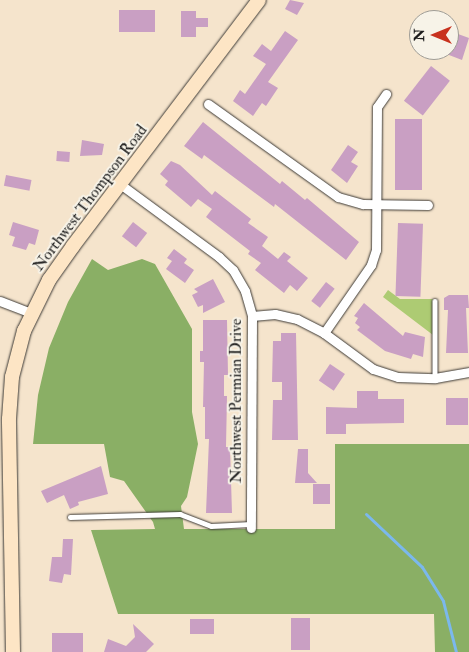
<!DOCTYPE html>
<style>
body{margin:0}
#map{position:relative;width:469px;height:652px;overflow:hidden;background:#f5e4cc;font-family:"IM FELL Double Pica",serif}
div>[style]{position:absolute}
.green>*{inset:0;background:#adcb73}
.forest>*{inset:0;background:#8aaf65}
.stream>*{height:3px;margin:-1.5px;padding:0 1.5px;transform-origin:1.5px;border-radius:1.5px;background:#7bb8ed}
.building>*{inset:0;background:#c99fc3;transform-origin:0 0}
.roads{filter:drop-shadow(0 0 1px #3d3a36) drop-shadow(0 0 1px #3d3a36)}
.lane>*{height:4.5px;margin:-2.25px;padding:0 2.25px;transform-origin:2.25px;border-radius:2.25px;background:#fff}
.street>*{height:9px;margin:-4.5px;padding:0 4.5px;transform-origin:4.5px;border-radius:4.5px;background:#fff}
.secondary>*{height:14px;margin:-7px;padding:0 7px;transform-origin:7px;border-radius:7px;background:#fde5c5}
span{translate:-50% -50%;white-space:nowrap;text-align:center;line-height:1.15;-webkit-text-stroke:4px #f7f3e8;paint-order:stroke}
.street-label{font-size:16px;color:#1c1c1c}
.north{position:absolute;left:409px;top:10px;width:50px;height:50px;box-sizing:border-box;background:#f7f3e8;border:1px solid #9f9d96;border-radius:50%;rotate:270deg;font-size:14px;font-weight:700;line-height:20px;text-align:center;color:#1c1c1c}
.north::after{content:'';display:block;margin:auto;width:18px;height:22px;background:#c8321e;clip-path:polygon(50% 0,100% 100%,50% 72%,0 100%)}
</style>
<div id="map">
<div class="green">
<div style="clip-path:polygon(388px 290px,400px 299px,433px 299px,433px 335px,383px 297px)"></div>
</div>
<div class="forest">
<div style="clip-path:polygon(92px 259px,108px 270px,142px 259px,155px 264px,192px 329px,192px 412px,198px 444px,187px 497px,181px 506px,184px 529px,335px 529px,335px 444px,469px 444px,469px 652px,435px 652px,434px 614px,118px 614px,91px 530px,155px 529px,153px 522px,124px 481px,110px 477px,104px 444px,33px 444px,38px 395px,49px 348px,68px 302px)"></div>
</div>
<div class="stream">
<div style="left:366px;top:514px;width:77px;rotate:43.4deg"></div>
<div style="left:422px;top:567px;width:40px;rotate:58deg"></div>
<div style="left:443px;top:601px;width:53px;rotate:75.7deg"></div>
</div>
<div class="building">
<div style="clip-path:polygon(290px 0,304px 3px,297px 15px,285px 9px)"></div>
<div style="left:119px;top:10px;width:36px;height:22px"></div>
<div style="clip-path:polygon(181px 11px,196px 11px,196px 18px,208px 18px,208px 27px,196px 27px,196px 37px,181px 37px)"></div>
<div style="clip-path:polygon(285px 31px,298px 40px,268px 82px,278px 88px,266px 106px,262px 103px,253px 116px,233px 101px,240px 90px,245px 94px,266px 64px,253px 56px,262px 44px,271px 51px)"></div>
<div style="clip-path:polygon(458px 34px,469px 38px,462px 60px,449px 55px,449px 36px,456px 39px)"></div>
<div style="left:431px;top:66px;width:24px;height:44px;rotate:38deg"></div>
<div style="left:395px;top:119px;width:27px;height:71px"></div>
<div style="clip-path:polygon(203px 122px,280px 184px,282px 181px,305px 200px,307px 198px,359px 242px,346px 260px,275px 204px,274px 207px,204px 155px,202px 159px,184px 146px)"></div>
<div style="clip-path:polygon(82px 140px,104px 144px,102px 155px,80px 156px)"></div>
<div style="clip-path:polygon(348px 145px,358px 152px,351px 162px,358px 166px,347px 183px,331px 170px)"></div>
<div style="left:57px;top:151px;width:13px;height:10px;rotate:4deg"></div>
<div style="clip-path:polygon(171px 161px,180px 165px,212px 195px,215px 191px,251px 219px,248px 223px,268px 237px,262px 246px,278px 259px,284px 252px,291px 257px,287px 261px,308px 278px,297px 291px,290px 285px,284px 293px,255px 270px,261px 263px,248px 254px,250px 251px,206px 217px,212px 209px,198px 199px,191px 207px,165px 185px,168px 181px,160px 174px)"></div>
<div style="left:6px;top:175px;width:26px;height:11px;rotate:11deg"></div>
<div style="clip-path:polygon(13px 222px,39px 230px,35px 245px,29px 243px,26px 250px,12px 246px,15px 237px,9px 235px)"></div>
<div style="left:133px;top:222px;width:18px;height:18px;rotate:38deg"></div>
<div style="left:398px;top:223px;width:25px;height:73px;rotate:2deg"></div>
<div style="clip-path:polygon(174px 249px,187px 259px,184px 263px,194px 270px,185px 283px,166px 269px,172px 261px,167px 258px)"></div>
<div style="clip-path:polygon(213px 279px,225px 302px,203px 313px,203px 305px,198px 307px,192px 295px,198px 292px,194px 289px)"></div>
<div style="left:326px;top:282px;width:11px;height:24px;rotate:38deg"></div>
<div style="clip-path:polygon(449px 295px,468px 295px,469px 308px,466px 308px,468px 353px,446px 353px,448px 310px,444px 310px,444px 298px)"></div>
<div style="clip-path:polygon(364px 303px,403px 336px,405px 332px,425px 337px,423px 357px,413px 354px,411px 359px,385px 351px,357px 330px,360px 327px,355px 323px,358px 318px,354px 316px)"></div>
<div style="clip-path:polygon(203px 320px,227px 320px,228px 375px,224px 375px,224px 396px,227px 396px,226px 447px,230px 447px,232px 513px,206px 513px,209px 439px,205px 439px,205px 407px,203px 407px,204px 362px,200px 362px,200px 351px,203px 351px)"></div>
<div style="clip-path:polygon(281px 333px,296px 333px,298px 440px,272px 440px,273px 400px,282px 400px,282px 382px,272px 382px,273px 341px,281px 341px)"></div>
<div style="left:330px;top:364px;width:18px;height:20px;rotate:34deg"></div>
<div style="clip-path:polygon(357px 391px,378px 391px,378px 399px,404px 399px,404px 423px,346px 424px,346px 434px,326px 434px,326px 407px,357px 408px)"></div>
<div style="left:446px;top:398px;width:22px;height:27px"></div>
<div style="clip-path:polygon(298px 449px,308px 449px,308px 473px,317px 483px,295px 483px)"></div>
<div style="clip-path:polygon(101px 466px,108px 494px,78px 502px,79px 505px,70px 509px,64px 495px,47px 503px,41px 491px)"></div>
<div style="left:313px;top:484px;width:17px;height:20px"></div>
<div style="clip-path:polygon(63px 539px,73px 539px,71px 575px,64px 574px,62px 583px,49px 581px,52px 557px,62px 557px)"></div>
<div style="left:291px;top:618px;width:19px;height:32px"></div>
<div style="left:190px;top:619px;width:24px;height:15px"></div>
<div style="clip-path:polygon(133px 624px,154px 644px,146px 652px,104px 652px,108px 639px,126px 646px,135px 637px)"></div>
<div style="left:83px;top:633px;width:19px;height:31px;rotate:90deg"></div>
</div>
<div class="roads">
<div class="lane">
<div style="left:435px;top:301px;width:77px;rotate:90deg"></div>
<div style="left:70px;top:517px;width:110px;rotate:-1.6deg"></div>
<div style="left:180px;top:514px;width:33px;rotate:21deg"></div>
<div style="left:211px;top:526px;width:40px;rotate:-2.9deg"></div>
</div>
<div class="street">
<div style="left:208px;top:104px;width:160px;rotate:35.6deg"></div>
<div style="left:338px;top:197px;width:26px;rotate:16deg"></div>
<div style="left:363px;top:204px;width:65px;rotate:0.9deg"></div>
<div style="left:120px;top:184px;width:123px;rotate:36.4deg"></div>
<div style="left:219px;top:257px;width:19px;rotate:43deg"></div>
<div style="left:233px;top:270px;width:24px;rotate:60deg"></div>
<div style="left:245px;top:291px;width:26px;rotate:74deg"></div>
<div style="left:252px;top:316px;width:212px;rotate:90.3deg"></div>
<div style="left:0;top:301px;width:33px;rotate:21deg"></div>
<div style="left:252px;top:316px;width:23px;rotate:-5deg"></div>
<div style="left:275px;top:314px;width:23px;rotate:13deg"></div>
<div style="left:297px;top:319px;width:30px;rotate:27deg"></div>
<div style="left:324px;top:333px;width:61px;rotate:36.3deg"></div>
<div style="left:373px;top:369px;width:26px;rotate:18deg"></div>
<div style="left:398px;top:377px;width:37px;rotate:2deg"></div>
<div style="left:435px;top:378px;width:35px;rotate:-10deg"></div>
<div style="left:324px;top:333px;width:83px;rotate:-55.3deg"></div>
<div style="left:371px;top:265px;width:16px;rotate:-72deg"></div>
<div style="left:376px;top:250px;width:143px;rotate:-89.6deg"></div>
<div style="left:377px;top:107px;width:16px;rotate:-55deg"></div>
</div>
<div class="secondary">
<div style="left:13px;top:652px;width:233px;rotate:-91deg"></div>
<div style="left:9px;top:419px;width:42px;rotate:-85.9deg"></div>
<div style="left:12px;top:377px;width:48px;rotate:-75.4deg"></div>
<div style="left:24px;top:331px;width:57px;rotate:-63.9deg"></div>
<div style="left:49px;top:280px;width:42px;rotate:-54.8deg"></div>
<div style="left:73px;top:246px;width:308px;rotate:-52.9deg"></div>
</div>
</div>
<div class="street-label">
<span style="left:90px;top:198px;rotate:-53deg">Northwest Thompson Road</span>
<span style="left:236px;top:401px;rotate:-90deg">Northwest Permian Drive</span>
</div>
<div class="north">N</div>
</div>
